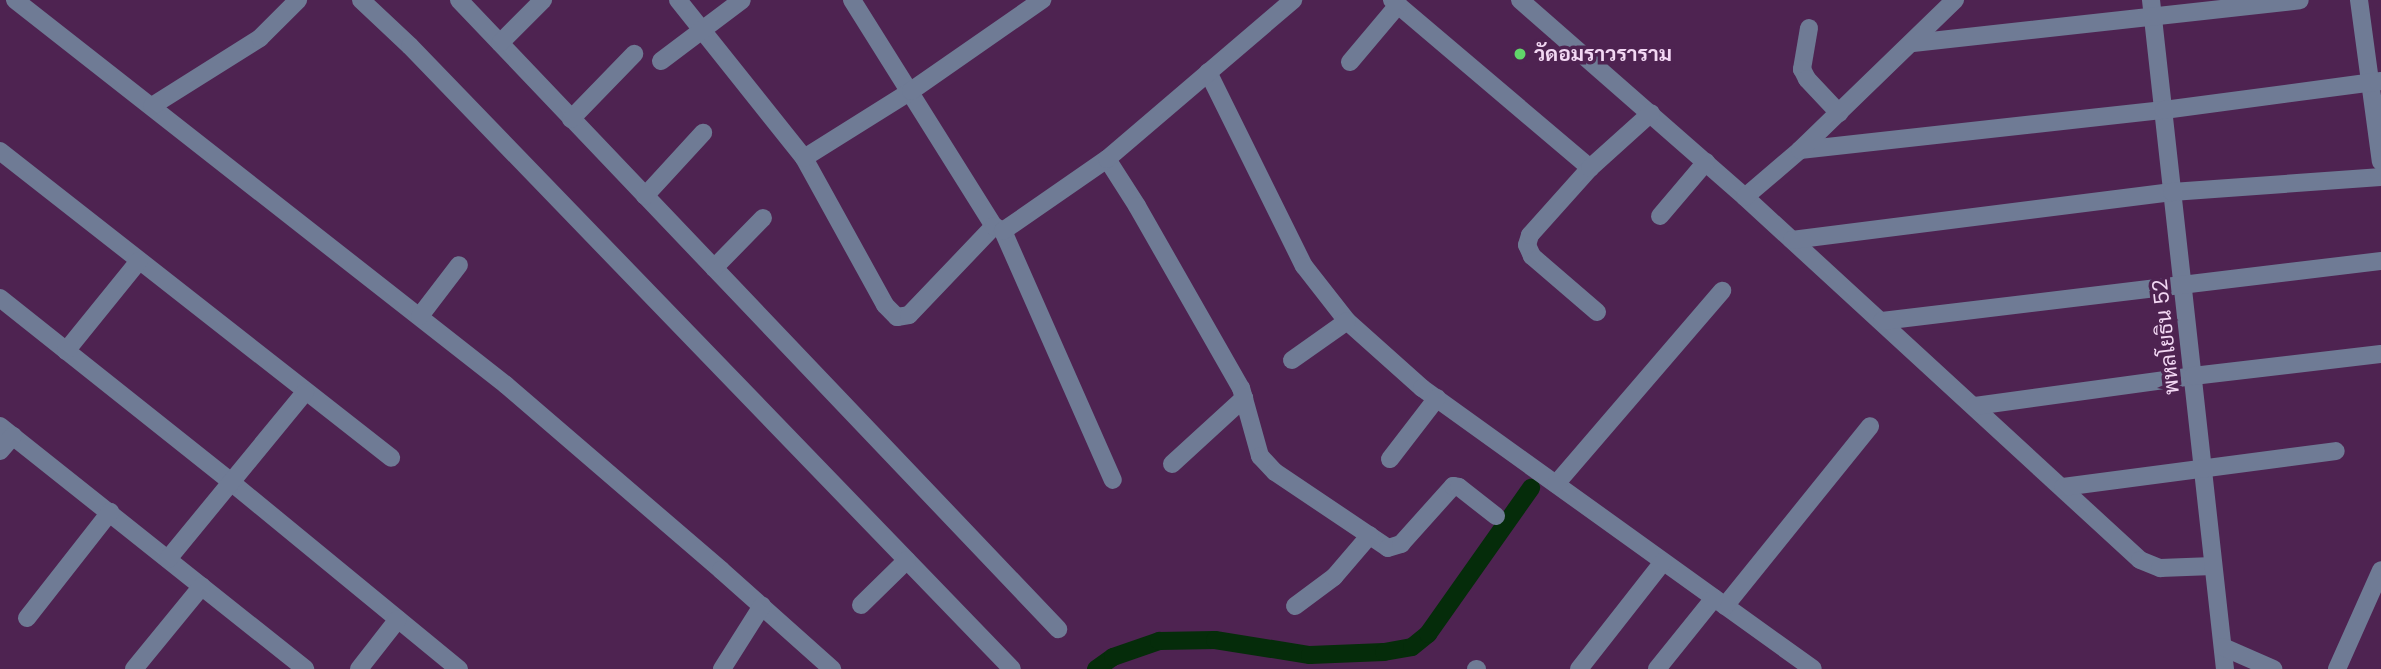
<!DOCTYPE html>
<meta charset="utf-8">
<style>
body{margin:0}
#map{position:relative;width:2381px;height:669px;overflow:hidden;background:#4e2351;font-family:Poppins,Sarabun,sans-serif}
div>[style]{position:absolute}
.canal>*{height:18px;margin:-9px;padding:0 9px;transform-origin:9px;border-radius:9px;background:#052c0a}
.minor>*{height:18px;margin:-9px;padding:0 9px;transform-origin:9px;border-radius:9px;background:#6f7b95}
.dots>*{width:19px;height:19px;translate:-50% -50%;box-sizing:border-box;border:4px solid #4e2351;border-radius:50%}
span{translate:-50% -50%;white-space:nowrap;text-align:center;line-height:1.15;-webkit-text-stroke:7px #4e2351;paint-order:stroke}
.poi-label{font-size:21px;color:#f2d7f3;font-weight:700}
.left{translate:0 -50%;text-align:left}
.street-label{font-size:21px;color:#f2d7f3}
</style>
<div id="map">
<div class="canal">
<div style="left:1096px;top:669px;width:21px;rotate:-35deg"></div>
<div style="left:1113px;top:657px;width:49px;rotate:-19.2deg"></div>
<div style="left:1159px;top:641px;width:56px;rotate:-1deg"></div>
<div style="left:1215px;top:640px;width:96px;rotate:9deg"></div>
<div style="left:1310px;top:655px;width:74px;rotate:-2.3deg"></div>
<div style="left:1384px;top:652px;width:28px;rotate:-10deg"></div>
<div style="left:1412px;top:647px;width:21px;rotate:-39deg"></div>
<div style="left:1428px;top:634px;width:179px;rotate:-54.8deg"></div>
</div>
<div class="minor">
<div style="left:15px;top:0;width:624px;rotate:38.1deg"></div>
<div style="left:506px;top:385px;width:284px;rotate:40.7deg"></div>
<div style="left:721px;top:570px;width:149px;rotate:41.7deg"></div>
<div style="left:361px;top:0;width:67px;rotate:43.2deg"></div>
<div style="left:410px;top:46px;width:866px;rotate:45.98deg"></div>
<div style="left:459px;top:0;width:869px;rotate:46.4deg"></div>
<div style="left:678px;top:0;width:202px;rotate:51.4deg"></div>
<div style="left:804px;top:158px;width:168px;rotate:61.1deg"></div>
<div style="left:885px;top:305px;width:17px;rotate:45deg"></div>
<div style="left:897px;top:317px;width:12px;rotate:-9deg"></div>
<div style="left:909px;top:315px;width:123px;rotate:-46.3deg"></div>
<div style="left:852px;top:0;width:267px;rotate:57.9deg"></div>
<div style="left:994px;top:226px;width:10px;rotate:29deg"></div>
<div style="left:1003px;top:231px;width:272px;rotate:66.2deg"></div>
<div style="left:1392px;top:0;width:260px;rotate:40.3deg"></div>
<div style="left:1520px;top:0;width:299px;rotate:41.2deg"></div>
<div style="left:1745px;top:197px;width:536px;rotate:42.58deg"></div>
<div style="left:2140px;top:560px;width:22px;rotate:22deg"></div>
<div style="left:2160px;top:568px;width:53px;rotate:-2.2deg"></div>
<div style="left:2151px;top:0;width:673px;rotate:83.69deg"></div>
<div style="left:2359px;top:0;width:163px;rotate:82.3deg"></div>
<div style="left:1809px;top:28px;width:42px;rotate:99.7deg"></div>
<div style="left:1802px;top:69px;width:11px;rotate:63deg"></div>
<div style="left:1807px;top:79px;width:47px;rotate:46.7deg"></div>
<div style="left:500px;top:43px;width:61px;rotate:-45deg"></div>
<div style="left:1913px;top:43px;width:389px;rotate:-6.3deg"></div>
<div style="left:661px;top:61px;width:101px;rotate:-37deg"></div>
<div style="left:1350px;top:62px;width:75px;rotate:-49.9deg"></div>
<div style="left:1208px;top:72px;width:216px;rotate:63.7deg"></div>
<div style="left:1304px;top:266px;width:70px;rotate:52deg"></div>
<div style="left:1347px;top:321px;width:101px;rotate:41.8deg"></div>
<div style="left:1422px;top:388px;width:481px;rotate:35.7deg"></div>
<div style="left:152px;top:106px;width:128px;rotate:-32.2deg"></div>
<div style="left:260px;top:38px;width:54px;rotate:-45deg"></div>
<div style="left:571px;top:119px;width:91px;rotate:-45.9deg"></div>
<div style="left:1800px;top:150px;width:366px;rotate:-6.3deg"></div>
<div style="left:2164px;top:110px;width:219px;rotate:-7.6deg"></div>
<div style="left:0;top:151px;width:497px;rotate:38.1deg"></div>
<div style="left:804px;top:158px;width:126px;rotate:-32.1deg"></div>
<div style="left:911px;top:91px;width:160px;rotate:-34.8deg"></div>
<div style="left:1107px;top:159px;width:56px;rotate:57.4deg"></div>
<div style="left:1137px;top:206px;width:210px;rotate:60.3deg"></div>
<div style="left:1241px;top:388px;width:71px;rotate:74.4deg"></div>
<div style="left:1260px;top:456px;width:22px;rotate:47deg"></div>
<div style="left:1275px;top:472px;width:136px;rotate:33.9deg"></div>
<div style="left:1388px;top:548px;width:14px;rotate:-17deg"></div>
<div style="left:1401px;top:544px;width:78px;rotate:-48.1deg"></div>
<div style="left:1453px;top:486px;width:6px;rotate:9deg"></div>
<div style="left:1459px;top:487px;width:47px;rotate:38.1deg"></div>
<div style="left:645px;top:196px;width:86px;rotate:-47.4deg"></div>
<div style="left:1745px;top:197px;width:72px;rotate:-40.5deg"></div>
<div style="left:1800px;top:150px;width:216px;rotate:-44.1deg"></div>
<div style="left:1660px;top:216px;width:71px;rotate:-49.6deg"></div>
<div style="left:1003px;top:231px;width:126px;rotate:-34.7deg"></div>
<div style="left:1107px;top:159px;width:245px;rotate:-40.5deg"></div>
<div style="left:1792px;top:240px;width:383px;rotate:-7.2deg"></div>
<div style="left:2172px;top:192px;width:210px;rotate:-4.1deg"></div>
<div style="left:714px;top:268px;width:70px;rotate:-45.6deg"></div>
<div style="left:0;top:298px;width:295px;rotate:38.5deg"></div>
<div style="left:231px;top:482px;width:295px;rotate:39.4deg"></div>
<div style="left:1597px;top:312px;width:86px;rotate:-139.3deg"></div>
<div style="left:1532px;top:256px;width:12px;rotate:-114deg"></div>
<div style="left:1527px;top:245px;width:10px;rotate:-73deg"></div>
<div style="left:1530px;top:235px;width:90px;rotate:-48.2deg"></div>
<div style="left:1590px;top:168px;width:82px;rotate:-42deg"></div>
<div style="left:420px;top:316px;width:64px;rotate:-52.6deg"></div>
<div style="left:1882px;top:321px;width:503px;rotate:-6.86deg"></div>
<div style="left:66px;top:351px;width:116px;rotate:-51deg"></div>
<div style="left:1292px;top:360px;width:67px;rotate:-35.3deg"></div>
<div style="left:1975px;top:406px;width:220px;rotate:-7.8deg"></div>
<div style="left:2193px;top:376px;width:189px;rotate:-6.7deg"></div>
<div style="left:0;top:426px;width:390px;rotate:38.5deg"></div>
<div style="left:0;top:451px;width:20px;rotate:-49deg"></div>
<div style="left:1390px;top:459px;width:77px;rotate:-52.4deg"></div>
<div style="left:1172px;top:464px;width:98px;rotate:-42.5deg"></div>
<div style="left:1556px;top:484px;width:255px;rotate:-49.3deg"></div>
<div style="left:2063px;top:487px;width:275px;rotate:-7.5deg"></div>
<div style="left:168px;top:559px;width:216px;rotate:-50.6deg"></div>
<div style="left:861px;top:605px;width:64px;rotate:-44.4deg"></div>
<div style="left:1295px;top:606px;width:49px;rotate:-36.6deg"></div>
<div style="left:1334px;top:577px;width:55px;rotate:-49.4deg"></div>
<div style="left:1725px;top:606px;width:231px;rotate:-51.1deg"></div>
<div style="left:27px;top:618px;width:135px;rotate:-51.9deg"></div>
<div style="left:2223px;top:647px;width:55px;rotate:23.7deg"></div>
<div style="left:134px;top:669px;width:107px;rotate:-50.7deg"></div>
<div style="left:359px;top:669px;width:63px;rotate:-52deg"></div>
<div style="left:722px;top:669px;width:75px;rotate:-57.6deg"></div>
<div style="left:1476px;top:669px;width:1px"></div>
<div style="left:1579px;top:669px;width:136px;rotate:-51.9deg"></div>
<div style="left:1657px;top:669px;width:91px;rotate:-51.2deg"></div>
<div style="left:2337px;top:669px;width:108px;rotate:-66deg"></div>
</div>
<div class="dots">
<div style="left:1520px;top:54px;background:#61d56a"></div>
</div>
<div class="poi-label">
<span class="left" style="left:1534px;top:54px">วัดอมราวราราม</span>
</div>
<div class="street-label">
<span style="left:2166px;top:337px;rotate:-96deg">พหลโยธิน 52</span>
</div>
</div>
